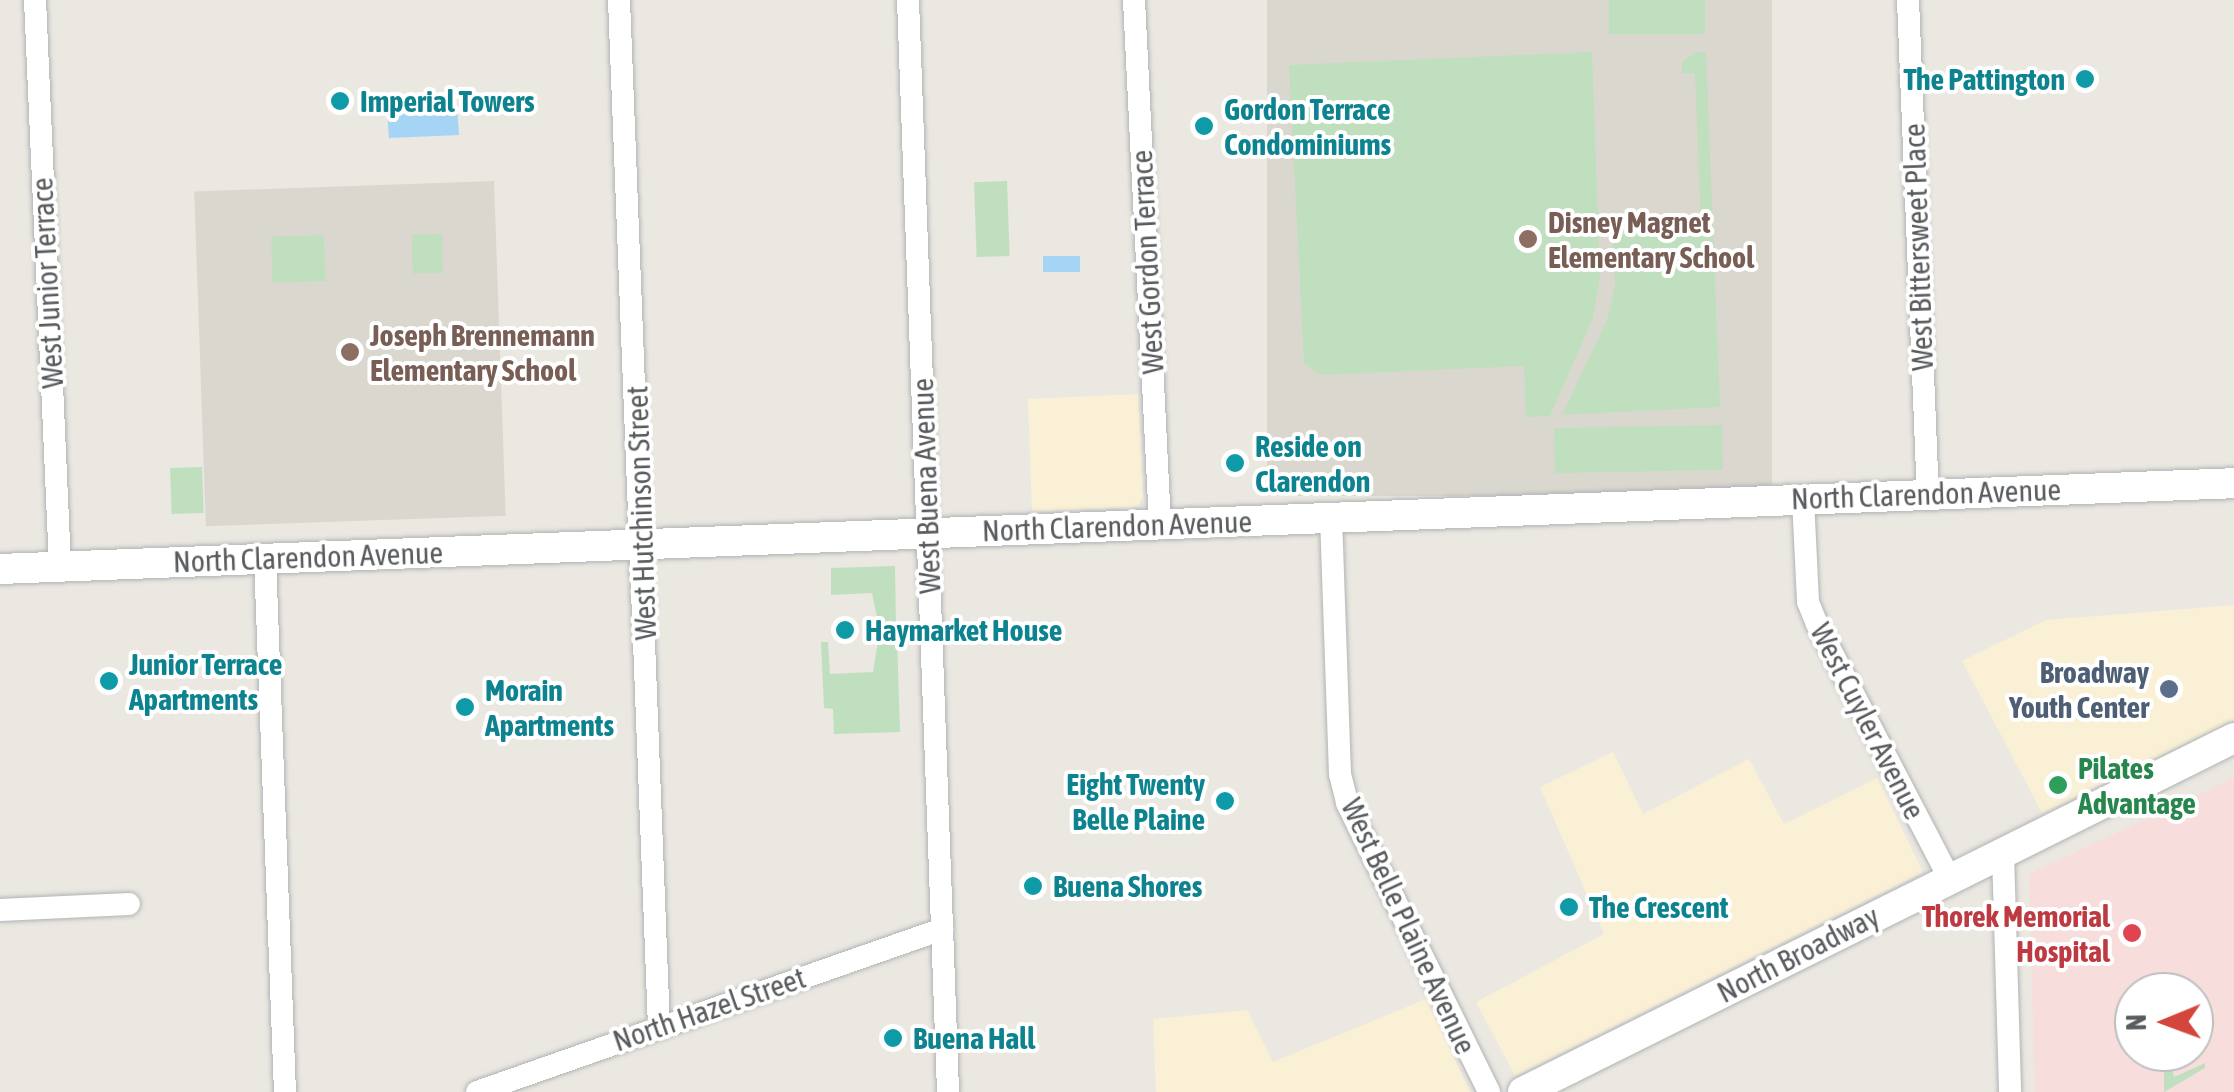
<!DOCTYPE html>
<style>
body{margin:0}
#map{position:relative;width:2234px;height:1092px;overflow:hidden;background:#eae8e0;font-family:"Asap Condensed",sans-serif}
div>[style]{position:absolute}
.commercial>*{inset:0;background:#f9f0d6}
.education>*{inset:0;background:#dad7cf;transform-origin:0 0}
.medical>*{inset:0;background:#f7dedd}
.green>*{inset:0;background:#c0dfbf;transform-origin:0 0}
.water>*{inset:0;background:#a6d4f4;transform-origin:0 0}
.roads{filter:drop-shadow(0 0 2px #b1b3b7) drop-shadow(0 0 2px #b1b3b7)}
.street>*{height:22px;margin:-11px;padding:0 11px;transform-origin:11px;border-radius:11px;background:#fff}
.secondary>*{height:30px;margin:-15px;padding:0 15px;transform-origin:15px;border-radius:15px;background:#fff}
.dots>*{width:28px;height:28px;translate:-50% -50%;box-sizing:border-box;border:5px solid #fff;border-radius:50%}
span{translate:-50% -50%;white-space:nowrap;text-align:center;line-height:1.15;-webkit-text-stroke:8px #fff;paint-order:stroke}
.culture-label{font-size:30px;color:#0d838f;font-weight:700}
.right{translate:-100% -50%;text-align:right}
.left{translate:0 -50%;text-align:left}
.education-label{font-size:30px;color:#785e54;font-weight:700}
.street-label{font-size:30px;color:#595c5f}
.service-label{font-size:30px;color:#4e5e75;font-weight:700}
.leisure-label{font-size:30px;color:#27864d;font-weight:700}
.health-label{font-size:30px;color:#be3a42;font-weight:700}
.north{position:absolute;left:2114px;top:972px;width:100px;height:100px;box-sizing:border-box;background:#fff;border:2px solid #bdbebf;border-radius:50%;rotate:269deg;font-size:28px;font-weight:700;line-height:40px;text-align:center;color:#595c5f}
.north::after{content:'';display:block;margin:auto;width:35px;height:45px;background:#d4453c;clip-path:polygon(50% 0,100% 100%,50% 72%,0 100%)}
</style>
<div id="map">
<div class="commercial">
<div style="clip-path:polygon(1138px 394px,1143px 496px,1137px 507px,1032px 511px,1028px 399px)"></div>
<div style="clip-path:polygon(2234px 605px,2234px 720px,2042px 813px,1962px 661px,2046px 620px)"></div>
<div style="clip-path:polygon(1613px 752px,1643px 814px,1749px 759px,1784px 824px,1877px 778px,1923px 872px,1515px 1076px,1476px 1002px,1604px 934px,1540px 787px)"></div>
<div style="clip-path:polygon(1426px 999px,1470px 1092px,1156px 1092px,1153px 1019px,1247px 1010px,1273px 1062px)"></div>
</div>
<div class="education">
<div style="left:1267px;top:0;width:505px;height:496px"></div>
<div style="left:494px;top:181px;width:335px;height:300px;rotate:88deg"></div>
</div>
<div class="medical">
<div style="clip-path:polygon(evenodd,2234px 778px,2234px 1092px,2035px 1092px,2029px 874px,2234px 778px,2134px 992px,2194px 992px,2194px 1052px,2134px 1052px,2134px 992px)"></div>
</div>
<div class="green">
<div style="left:1609px;top:0;width:96px;height:34px"></div>
<div style="clip-path:polygon(1592px 52px,1600px 276px,1593px 318px,1550px 416px,1526px 417px,1524px 366px,1320px 375px,1304px 363px,1289px 65px)"></div>
<div style="clip-path:polygon(1696px 52px,1706px 52px,1720px 407px,1562px 415px,1607px 320px,1615px 285px,1612px 235px,1701px 230px,1695px 73px,1682px 73px,1682px 62px)"></div>
<div style="left:1007px;top:181px;width:75px;height:33px;rotate:88deg"></div>
<div style="left:442px;top:234px;width:39px;height:30px;rotate:89deg"></div>
<div style="left:324px;top:235px;width:46px;height:53px;rotate:88deg"></div>
<div style="left:1722px;top:425px;width:45px;height:168px;rotate:89deg"></div>
<div style="left:202px;top:467px;width:46px;height:32px;rotate:88deg"></div>
<div style="clip-path:polygon(895px 566px,896px 628px,879px 627px,872px 593px,831px 595px,831px 568px)"></div>
<div style="clip-path:polygon(897px 636px,900px 732px,834px 734px,833px 709px,824px 708px,821px 642px,828px 642px,830px 674px,873px 672px,878px 641px)"></div>
<div style="clip-path:polygon(2205px 1063px,2205px 1068px,2164px 1092px,2164px 1070px,2172px 1068px,2174px 1077px)"></div>
</div>
<div class="water">
<div style="clip-path:polygon(408px 106px,457px 107px,459px 135px,389px 138px,387px 112px)"></div>
<div style="left:1080px;top:256px;width:16px;height:37px;rotate:90deg"></div>
</div>
<div class="roads">
<div class="street">
<div style="left:35px;top:0;width:567px;rotate:87.47deg"></div>
<div style="left:619px;top:0;width:1026px;rotate:87.77deg"></div>
<div style="left:908px;top:0;width:1093px;rotate:87.9deg"></div>
<div style="left:1134px;top:0;width:525px;rotate:87.16deg"></div>
<div style="left:1908px;top:0;width:494px;rotate:87.7deg"></div>
<div style="left:1803px;top:499px;width:103px;rotate:87.2deg"></div>
<div style="left:1808px;top:602px;width:24px;rotate:68deg"></div>
<div style="left:1817px;top:624px;width:286px;rotate:62.5deg"></div>
<div style="left:1331px;top:517px;width:257px;rotate:88deg"></div>
<div style="left:1340px;top:774px;width:30px;rotate:76deg"></div>
<div style="left:1347px;top:803px;width:322px;rotate:63.8deg"></div>
<div style="left:265px;top:558px;width:534px;rotate:87.86deg"></div>
<div style="left:2003px;top:853px;width:239px;rotate:88.3deg"></div>
<div style="left:0;top:910px;width:129px;rotate:-2.7deg"></div>
<div style="left:477px;top:1092px;width:493px;rotate:-19.3deg"></div>
</div>
<div class="secondary">
<div style="left:0;top:569px;width:2236px;rotate:-2.2deg"></div>
<div style="left:1523px;top:1092px;width:794px;rotate:-26.47deg"></div>
</div>
</div>
<div class="dots">
<div style="left:2085px;top:79px;background:#0f9aa8"></div>
<div style="left:340px;top:101px;background:#0f9aa8"></div>
<div style="left:1204px;top:126px;background:#0f9aa8"></div>
<div style="left:1528px;top:239px;background:#8d6e63"></div>
<div style="left:350px;top:352px;background:#8d6e63"></div>
<div style="left:1235px;top:463px;background:#0f9aa8"></div>
<div style="left:845px;top:630px;background:#0f9aa8"></div>
<div style="left:109px;top:681px;background:#0f9aa8"></div>
<div style="left:2169px;top:689px;background:#5c6f8a"></div>
<div style="left:465px;top:707px;background:#0f9aa8"></div>
<div style="left:2058px;top:785px;background:#2e9e5b"></div>
<div style="left:1225px;top:801px;background:#0f9aa8"></div>
<div style="left:1033px;top:886px;background:#0f9aa8"></div>
<div style="left:1569px;top:907px;background:#0f9aa8"></div>
<div style="left:2132px;top:933px;background:#e0444e"></div>
<div style="left:893px;top:1038px;background:#0f9aa8"></div>
</div>
<div class="culture-label">
<span class="right" style="left:2065px;top:79px">The Pattington</span>
<span class="left" style="left:360px;top:101px">Imperial Towers</span>
<span class="left" style="left:1224px;top:126px">Gordon Terrace<br>Condominiums</span>
<span class="left" style="left:1255px;top:463px">Reside on<br>Clarendon</span>
<span class="left" style="left:865px;top:630px">Haymarket House</span>
<span class="left" style="left:129px;top:681px">Junior Terrace<br>Apartments</span>
<span class="left" style="left:485px;top:707px">Morain<br>Apartments</span>
<span class="right" style="left:1205px;top:801px">Eight Twenty<br>Belle Plaine</span>
<span class="left" style="left:1053px;top:886px">Buena Shores</span>
<span class="left" style="left:1589px;top:907px">The Crescent</span>
<span class="left" style="left:913px;top:1038px">Buena Hall</span>
</div>
<div class="education-label">
<span class="left" style="left:1548px;top:239px">Disney Magnet<br>Elementary School</span>
<span class="left" style="left:370px;top:352px">Joseph Brennemann<br>Elementary School</span>
</div>
<div class="street-label">
<span style="left:1918px;top:247px;rotate:-92deg">West Bittersweet Place</span>
<span style="left:1147px;top:262px;rotate:-93deg">West Gordon Terrace</span>
<span style="left:47px;top:283px;rotate:-93deg">West Junior Terrace</span>
<span style="left:926px;top:486px;rotate:-92deg">West Buena Avenue</span>
<span style="left:1926px;top:494px;rotate:-2deg">North Clarendon Avenue</span>
<span style="left:641px;top:513px;rotate:-92deg">West Hutchinson Street</span>
<span style="left:1117px;top:526px;rotate:-2deg">North Clarendon Avenue</span>
<span style="left:308px;top:557px;rotate:-2deg">North Clarendon Avenue</span>
<span style="left:1868px;top:721px;rotate:63deg">West Cuyler Avenue</span>
<span style="left:1409px;top:926px;rotate:65deg">West Belle Plaine Avenue</span>
<span style="left:1798px;top:954px;rotate:-27deg">North Broadway</span>
<span style="left:709px;top:1009px;rotate:-19deg">North Hazel Street</span>
</div>
<div class="service-label">
<span class="right" style="left:2149px;top:689px">Broadway<br>Youth Center</span>
</div>
<div class="leisure-label">
<span class="left" style="left:2078px;top:785px">Pilates<br>Advantage</span>
</div>
<div class="health-label">
<span class="right" style="left:2110px;top:933px">Thorek Memorial<br>Hospital</span>
</div>
<div class="north">N</div>
</div>
